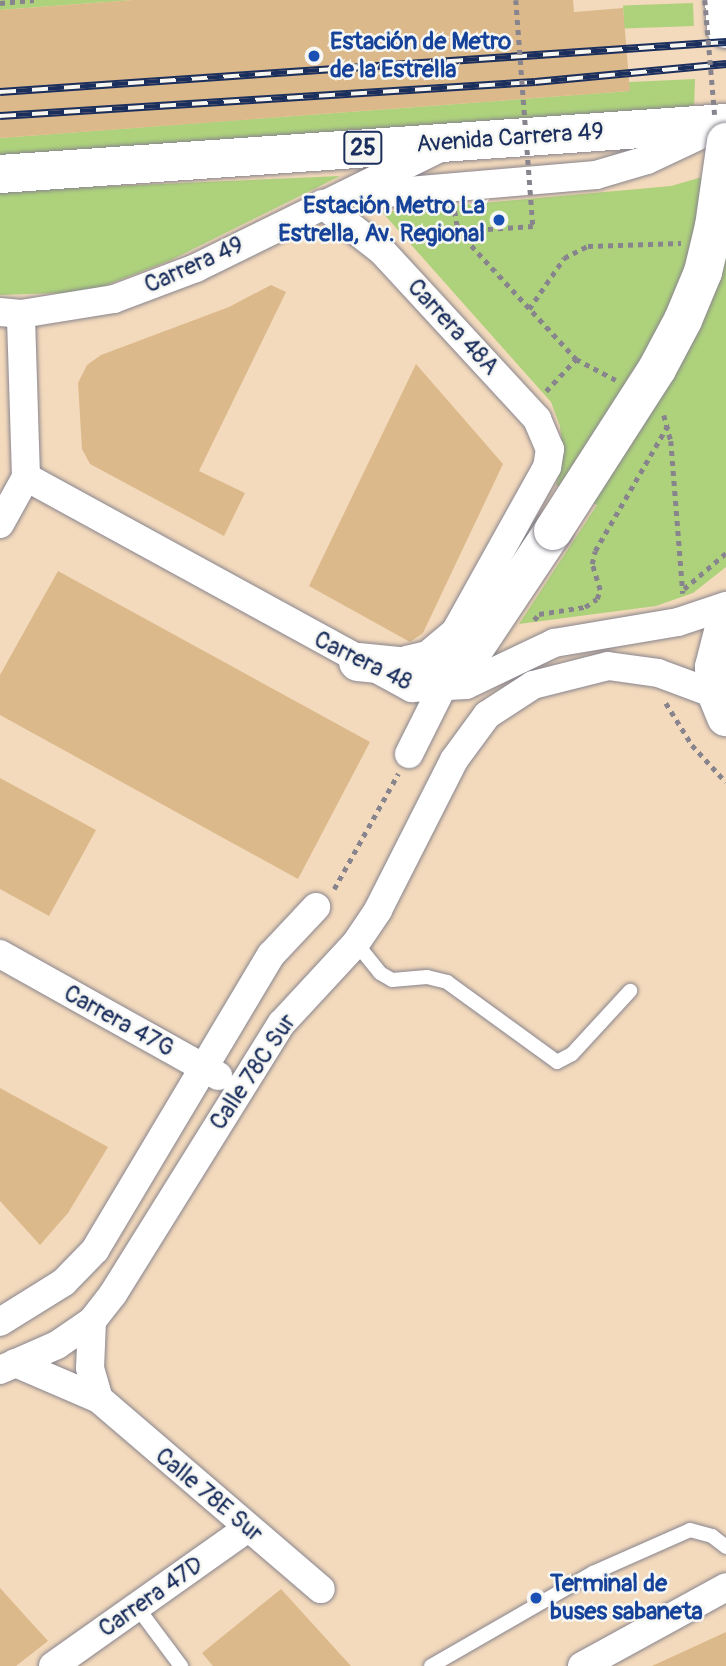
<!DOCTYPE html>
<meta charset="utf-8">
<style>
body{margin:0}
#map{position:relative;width:726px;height:1666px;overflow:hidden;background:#f4dabc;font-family:Pangolin,sans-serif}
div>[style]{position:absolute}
.green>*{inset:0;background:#aed27c;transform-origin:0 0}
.building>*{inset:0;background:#dbb98b}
.path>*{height:4.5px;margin-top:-2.25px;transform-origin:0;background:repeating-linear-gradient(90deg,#88848d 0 5px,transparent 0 10px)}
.roads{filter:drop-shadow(0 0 2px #88848d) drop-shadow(0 0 2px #88848d)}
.lane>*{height:14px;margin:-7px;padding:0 7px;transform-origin:7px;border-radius:7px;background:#fff}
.street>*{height:28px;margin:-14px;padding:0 14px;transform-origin:14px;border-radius:14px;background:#fff}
.secondary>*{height:38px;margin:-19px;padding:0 19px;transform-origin:19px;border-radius:19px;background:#fff}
.primary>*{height:38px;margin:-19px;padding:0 19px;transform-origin:19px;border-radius:19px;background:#fff}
.highway>*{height:38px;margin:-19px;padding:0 19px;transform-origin:19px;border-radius:19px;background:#fff}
.rail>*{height:8px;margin-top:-4px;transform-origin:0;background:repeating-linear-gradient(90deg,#f6f6f2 0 16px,#1b2f5e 0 32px);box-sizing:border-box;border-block:2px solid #1b2f5e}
.path-bridge>*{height:4.5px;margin-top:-2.25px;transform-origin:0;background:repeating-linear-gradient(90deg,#88848d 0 5px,transparent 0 10px)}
.bridges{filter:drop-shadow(0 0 2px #88848d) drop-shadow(0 0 2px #88848d)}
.secondary-bridge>*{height:38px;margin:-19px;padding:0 19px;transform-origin:19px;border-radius:19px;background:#fff}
.dots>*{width:19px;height:19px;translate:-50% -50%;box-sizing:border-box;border:4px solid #f6f6f2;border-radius:50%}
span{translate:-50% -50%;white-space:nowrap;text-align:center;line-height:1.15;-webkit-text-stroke:5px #f6f6f2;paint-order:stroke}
.shield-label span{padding:2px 5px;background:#f6f6f2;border:2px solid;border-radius:5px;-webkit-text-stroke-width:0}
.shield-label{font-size:23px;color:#1b2f5e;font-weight:700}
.transit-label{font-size:24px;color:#164399;font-weight:700}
.left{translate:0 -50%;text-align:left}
.right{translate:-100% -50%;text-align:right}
.street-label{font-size:24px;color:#1b2f5e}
</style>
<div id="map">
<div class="green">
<div style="clip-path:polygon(0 0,134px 0,0 10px)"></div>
<div style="left:693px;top:3px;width:23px;height:70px;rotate:88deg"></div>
<div style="clip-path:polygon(695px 79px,694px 110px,0 156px,0 138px,629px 91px,629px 82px)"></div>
<div style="clip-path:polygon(726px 170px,726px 567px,693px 593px,656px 606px,519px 624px,597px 505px,556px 485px,563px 455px,560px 426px,551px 402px,382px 212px,671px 186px)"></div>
<div style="clip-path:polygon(340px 176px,169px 261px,88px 292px,0 295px,0 191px)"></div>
</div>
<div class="building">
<div style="clip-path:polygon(134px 0,573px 0,574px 12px,623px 8px,630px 91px,0 138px,0 10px)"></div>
<div style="clip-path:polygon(271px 285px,286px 292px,199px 471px,245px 493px,224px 536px,90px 464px,82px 449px,78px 383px,87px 365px,101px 355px,229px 307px)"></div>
<div style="clip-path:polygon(416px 364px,503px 464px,423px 633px,410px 642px,309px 586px)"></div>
<div style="clip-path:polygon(58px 571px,370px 742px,298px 879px,0 715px,0 675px)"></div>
<div style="clip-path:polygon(0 778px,96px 830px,49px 916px,0 889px)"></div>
<div style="clip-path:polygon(0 1088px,108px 1147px,68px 1213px,40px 1245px,0 1201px)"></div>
<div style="clip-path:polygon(0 1588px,48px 1641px,16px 1666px,0 1666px)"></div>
<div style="clip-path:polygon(281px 1589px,351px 1666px,213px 1666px,202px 1653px)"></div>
<div style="clip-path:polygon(726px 1632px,726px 1666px,652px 1666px)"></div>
</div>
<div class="path">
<div style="left:0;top:3px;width:34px;rotate:-5deg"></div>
<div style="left:455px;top:211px;width:20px;rotate:81deg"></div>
<div style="left:458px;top:231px;width:174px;rotate:47.3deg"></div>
<div style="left:576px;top:359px;width:45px;rotate:27.7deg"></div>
<div style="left:458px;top:231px;width:75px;rotate:-3.8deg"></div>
<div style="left:529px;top:309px;width:62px;rotate:-55.5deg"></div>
<div style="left:564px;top:258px;width:27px;rotate:-27deg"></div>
<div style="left:588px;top:246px;width:93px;rotate:-1.8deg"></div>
<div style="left:546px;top:391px;width:44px;rotate:-46.8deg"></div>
<div style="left:664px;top:415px;width:27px;rotate:75deg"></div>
<div style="left:671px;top:441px;width:153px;rotate:85.5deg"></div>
<div style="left:684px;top:589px;width:55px;rotate:-40.6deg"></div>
<div style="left:534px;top:620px;width:8px;rotate:-50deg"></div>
<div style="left:539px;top:614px;width:47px;rotate:-8.7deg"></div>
<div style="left:585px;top:607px;width:14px;rotate:-34deg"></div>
<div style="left:597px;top:599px;width:9px;rotate:-72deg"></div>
<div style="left:600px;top:590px;width:27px;rotate:-107deg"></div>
<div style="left:592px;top:564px;width:13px;rotate:-77deg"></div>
<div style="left:595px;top:551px;width:146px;rotate:-59.9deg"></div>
<div style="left:666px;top:703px;width:49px;rotate:58.2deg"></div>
<div style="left:692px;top:745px;width:50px;rotate:47.4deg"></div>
<div style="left:334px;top:889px;width:132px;rotate:-60.9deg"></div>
</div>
<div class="roads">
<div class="lane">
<div style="left:356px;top:943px;width:38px;rotate:51deg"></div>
<div style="left:380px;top:973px;width:14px;rotate:30deg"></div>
<div style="left:392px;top:980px;width:35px;rotate:-5deg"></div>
<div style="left:427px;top:977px;width:21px;rotate:14deg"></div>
<div style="left:447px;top:982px;width:136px;rotate:36deg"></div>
<div style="left:557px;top:1062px;width:17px;rotate:-28deg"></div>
<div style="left:572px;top:1054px;width:86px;rotate:-47.4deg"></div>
<div style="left:137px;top:1607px;width:74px;rotate:53.3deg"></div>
<div style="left:431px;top:1666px;width:187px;rotate:-29.9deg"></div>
<div style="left:593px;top:1573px;width:106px;rotate:-23.9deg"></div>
<div style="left:690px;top:1530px;width:23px;rotate:15deg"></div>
<div style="left:712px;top:1536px;width:18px;rotate:38deg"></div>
</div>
<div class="street">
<div style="left:362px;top:195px;width:235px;rotate:-4.9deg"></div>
<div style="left:596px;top:175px;width:53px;rotate:-16.4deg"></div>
<div style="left:647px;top:160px;width:71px;rotate:-25.1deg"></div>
<div style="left:322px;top:204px;width:76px;rotate:38.1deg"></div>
<div style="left:382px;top:251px;width:229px;rotate:47.3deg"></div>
<div style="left:537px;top:419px;width:33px;rotate:67deg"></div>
<div style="left:550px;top:449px;width:18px;rotate:99deg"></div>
<div style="left:547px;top:467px;width:189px;rotate:119.1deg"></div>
<div style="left:455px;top:632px;width:35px;rotate:140deg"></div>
<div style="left:428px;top:655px;width:22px;rotate:167deg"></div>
<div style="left:0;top:312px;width:21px;rotate:5deg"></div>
<div style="left:21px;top:314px;width:94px;rotate:-9.2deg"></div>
<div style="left:114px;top:299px;width:88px;rotate:-20.7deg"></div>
<div style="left:196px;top:268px;width:270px;rotate:-26.2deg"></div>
<div style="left:26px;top:477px;width:440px;rotate:28.7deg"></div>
<div style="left:412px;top:688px;width:54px;rotate:-3.2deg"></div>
<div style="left:466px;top:685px;width:98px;rotate:-25.5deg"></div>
<div style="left:554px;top:643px;width:126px;rotate:-9.6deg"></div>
<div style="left:678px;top:622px;width:51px;rotate:-18.4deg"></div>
<div style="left:0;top:524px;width:54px;rotate:-61deg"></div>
<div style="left:26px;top:477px;width:163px;rotate:-91.8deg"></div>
<div style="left:409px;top:754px;width:72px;rotate:-63.4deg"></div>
<div style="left:0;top:954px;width:250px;rotate:29.2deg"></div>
<div style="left:92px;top:1321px;width:47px;rotate:92.4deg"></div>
<div style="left:90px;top:1368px;width:32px;rotate:74deg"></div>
<div style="left:0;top:1322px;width:75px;rotate:-32deg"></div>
<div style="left:64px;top:1282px;width:45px;rotate:-45.9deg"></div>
<div style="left:95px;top:1250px;width:344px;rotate:-59.2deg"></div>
<div style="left:271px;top:955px;width:66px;rotate:-46.8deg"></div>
<div style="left:15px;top:1363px;width:91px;rotate:23.2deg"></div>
<div style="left:99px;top:1399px;width:292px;rotate:40.6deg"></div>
<div style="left:0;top:1370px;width:62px;rotate:-23.7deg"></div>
<div style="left:57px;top:1345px;width:42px;rotate:-34.4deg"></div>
<div style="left:92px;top:1321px;width:34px;rotate:-52deg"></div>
<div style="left:113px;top:1294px;width:319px;rotate:-58.1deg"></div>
<div style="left:282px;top:1023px;width:109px;rotate:-47.2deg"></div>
<div style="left:356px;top:943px;width:40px;rotate:-56deg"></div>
<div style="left:378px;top:910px;width:168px;rotate:-63.1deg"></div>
<div style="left:454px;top:760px;width:56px;rotate:-53.7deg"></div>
<div style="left:487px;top:715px;width:55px;rotate:-33.1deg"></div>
<div style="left:533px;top:685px;width:77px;rotate:-14.2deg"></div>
<div style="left:608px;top:666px;width:50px;rotate:8deg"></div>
<div style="left:658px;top:673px;width:63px;rotate:20.4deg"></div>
<div style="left:53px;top:1666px;width:239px;rotate:-35.3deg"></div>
<div style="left:582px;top:1666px;width:164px;rotate:-28.7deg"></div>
</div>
<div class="secondary">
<div style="left:724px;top:0;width:29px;rotate:86deg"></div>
<div style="left:358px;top:662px;width:70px;rotate:5.7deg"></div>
<div style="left:428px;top:669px;width:30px;rotate:-12deg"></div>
<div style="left:457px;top:663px;width:17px;rotate:-33deg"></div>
<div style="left:471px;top:654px;width:148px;rotate:-56.3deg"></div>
</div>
<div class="primary">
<div style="left:726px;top:620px;width:49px;rotate:104.3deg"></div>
<div style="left:714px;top:667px;width:28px;rotate:84deg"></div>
<div style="left:717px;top:695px;width:24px;rotate:68deg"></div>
</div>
<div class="highway">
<div style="left:0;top:174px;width:728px;rotate:-4.02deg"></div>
</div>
</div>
<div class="rail">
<div style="left:0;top:92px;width:728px;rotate:-3.94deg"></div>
<div style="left:0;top:116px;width:536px;rotate:-3.64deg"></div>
<div style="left:535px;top:82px;width:192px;rotate:-5.4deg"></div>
</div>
<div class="path-bridge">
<div style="left:516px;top:0;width:227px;rotate:85.7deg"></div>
<div style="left:705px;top:0;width:116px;rotate:85.1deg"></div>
</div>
<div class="bridges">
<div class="secondary-bridge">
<div style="left:553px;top:531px;width:193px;rotate:-57.3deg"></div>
<div style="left:657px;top:369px;width:55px;rotate:-62deg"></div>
<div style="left:683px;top:320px;width:52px;rotate:-67.4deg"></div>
<div style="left:703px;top:272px;width:47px;rotate:-76.6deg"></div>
<div style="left:714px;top:226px;width:85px;rotate:-81.9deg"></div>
</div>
</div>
<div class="dots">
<div style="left:314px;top:56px;background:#1a4fb4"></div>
<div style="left:499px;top:220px;background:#1a4fb4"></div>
<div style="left:536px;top:1598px;background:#1a4fb4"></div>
</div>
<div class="shield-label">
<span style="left:363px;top:148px">25</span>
</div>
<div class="transit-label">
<span class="left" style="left:330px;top:56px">Estación de Metro<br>de la Estrella</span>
<span class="right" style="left:485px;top:220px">Estación Metro La<br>Estrella, Av. Regional</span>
<span class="left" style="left:550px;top:1598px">Terminal de<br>buses sabaneta</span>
</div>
<div class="street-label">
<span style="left:510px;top:138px;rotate:-4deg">Avenida Carrera 49</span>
<span style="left:194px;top:265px;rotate:-24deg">Carrera 49</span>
<span style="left:453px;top:327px;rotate:47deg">Carrera 48A</span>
<span style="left:363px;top:661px;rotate:26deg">Carrera 48</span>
<span style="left:119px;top:1021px;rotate:29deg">Carrera 47G</span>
<span style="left:253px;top:1072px;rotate:-56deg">Calle 78C Sur</span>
<span style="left:209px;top:1495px;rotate:40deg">Calle 78E Sur</span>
<span style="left:151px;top:1597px;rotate:-35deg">Carrera 47D</span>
</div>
</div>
